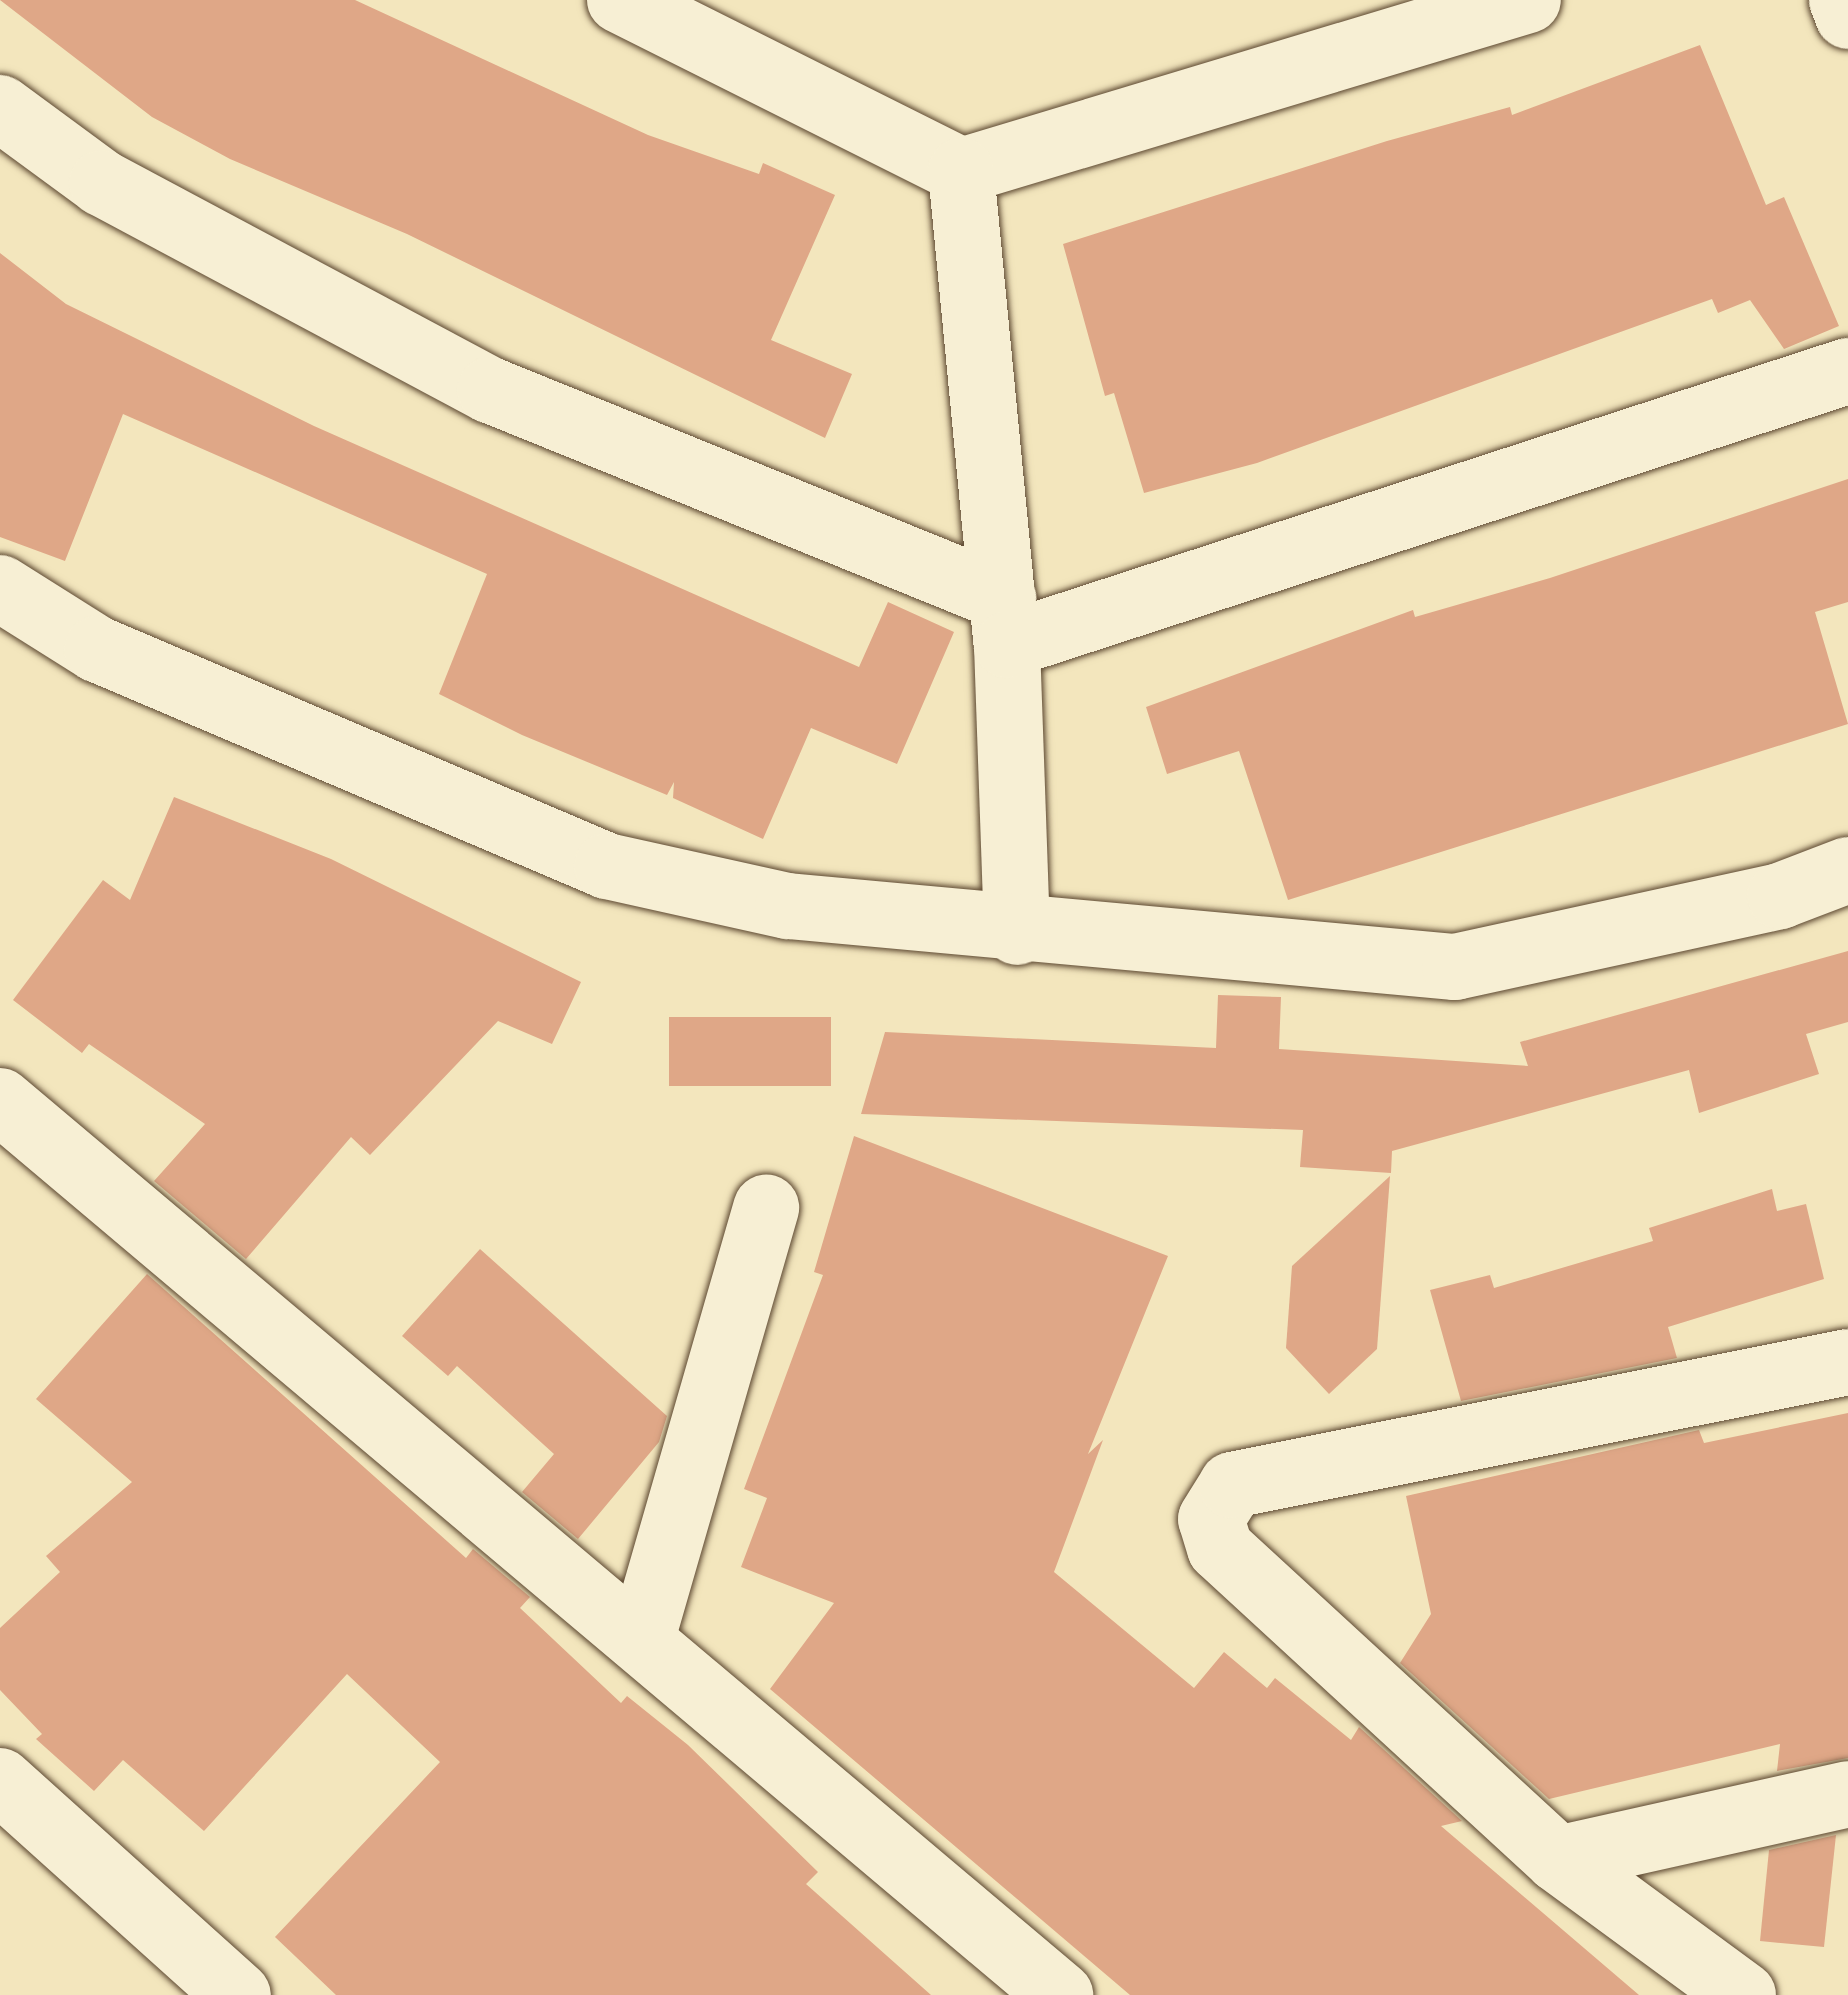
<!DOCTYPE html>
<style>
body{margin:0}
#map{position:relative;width:1848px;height:1995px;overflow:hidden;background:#f3e6bd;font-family:"Sorts Mill Goudy",serif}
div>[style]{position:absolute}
.building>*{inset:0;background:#dfa787;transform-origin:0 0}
.roads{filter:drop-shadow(0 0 3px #5c4730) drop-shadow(0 0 3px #5c4730)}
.minor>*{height:66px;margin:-33px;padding:0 33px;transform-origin:33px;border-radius:33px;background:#f7efd4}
span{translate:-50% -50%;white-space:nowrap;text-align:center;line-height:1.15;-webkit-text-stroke:9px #f7efd4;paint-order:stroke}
</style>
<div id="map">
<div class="building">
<div style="clip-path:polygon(0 0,355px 0,648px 135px,759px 174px,763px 163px,835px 195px,771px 340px,852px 374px,825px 438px,407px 234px,230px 159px,152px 117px)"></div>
<div style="clip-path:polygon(1700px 45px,1766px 205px,1784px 197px,1839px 326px,1784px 349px,1750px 300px,1718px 313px,1712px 299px,1257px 463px,1144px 493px,1114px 393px,1105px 396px,1063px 244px,1387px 141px,1510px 107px,1512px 115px)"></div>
<div style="clip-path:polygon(0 253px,66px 304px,314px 426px,859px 667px,888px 602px,954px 632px,897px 764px,811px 728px,763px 839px,673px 798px,674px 782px,667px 795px,522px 735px,439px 694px,487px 574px,123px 414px,65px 561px,0 537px)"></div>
<div style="clip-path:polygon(1848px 479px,1848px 602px,1815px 612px,1848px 724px,1288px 900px,1239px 751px,1167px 774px,1146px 707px,1413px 610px,1415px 617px,1550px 578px)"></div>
<div style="clip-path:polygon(174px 797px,331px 859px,581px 982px,552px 1044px,498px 1021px,370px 1155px,351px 1137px,246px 1259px,154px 1181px,205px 1124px,89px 1044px,82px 1053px,13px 1000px,103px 880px,130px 900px)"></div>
<div style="clip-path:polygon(1848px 951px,1848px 1022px,1806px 1034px,1819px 1074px,1699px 1113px,1689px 1070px,1392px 1151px,1391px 1173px,1300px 1167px,1303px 1130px,861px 1114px,885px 1032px,1216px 1048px,1218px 995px,1281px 997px,1279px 1049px,1528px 1066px,1520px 1042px)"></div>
<div style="left:669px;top:1017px;width:162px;height:69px"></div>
<div style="clip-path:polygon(854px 1136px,1168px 1256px,1088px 1454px,1103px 1440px,1054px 1572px,1194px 1688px,1224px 1652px,1267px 1688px,1275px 1678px,1351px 1740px,1359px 1727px,1462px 1821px,1441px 1826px,1639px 1995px,1130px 1995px,770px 1689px,834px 1603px,741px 1567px,767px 1498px,744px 1489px,823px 1275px,814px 1272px)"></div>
<div style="clip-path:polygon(1390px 1176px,1377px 1349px,1329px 1394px,1286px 1348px,1292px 1266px)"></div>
<div style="clip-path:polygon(1772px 1189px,1777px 1211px,1806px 1204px,1824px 1279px,1668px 1327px,1677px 1358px,1461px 1401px,1430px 1290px,1490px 1275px,1494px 1288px,1653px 1241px,1649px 1228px)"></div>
<div style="clip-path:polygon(480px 1249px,667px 1416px,659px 1442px,578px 1539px,522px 1492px,554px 1454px,457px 1366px,448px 1376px,402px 1336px)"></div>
<div style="clip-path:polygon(147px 1274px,466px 1558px,473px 1549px,530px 1597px,520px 1608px,621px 1703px,627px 1696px,688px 1745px,818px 1872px,806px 1884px,931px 1995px,336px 1995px,275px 1937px,440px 1762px,347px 1674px,204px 1831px,123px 1760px,94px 1791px,36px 1739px,42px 1734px,0 1690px,0 1628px,60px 1572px,46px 1556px,132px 1482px,36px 1399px)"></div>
<div style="clip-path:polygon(1848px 1413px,1848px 1758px,1777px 1771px,1780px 1744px,1549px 1799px,1400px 1663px,1431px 1614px,1406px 1496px,1699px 1430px,1704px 1443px)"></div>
<div style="clip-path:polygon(1836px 1835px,1824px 1947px,1760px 1941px,1769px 1850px)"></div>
</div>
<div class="roads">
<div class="minor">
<div style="left:620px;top:0;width:381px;rotate:26.6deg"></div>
<div style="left:961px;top:171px;width:592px;rotate:-16.78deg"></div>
<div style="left:1842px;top:0;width:17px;rotate:69deg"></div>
<div style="left:0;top:108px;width:127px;rotate:36.3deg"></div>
<div style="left:102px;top:183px;width:440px;rotate:28.1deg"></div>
<div style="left:490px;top:390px;width:554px;rotate:22.07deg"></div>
<div style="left:961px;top:171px;width:476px;rotate:84.5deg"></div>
<div style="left:1007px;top:645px;width:287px;rotate:88deg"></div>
<div style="left:0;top:588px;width:115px;rotate:32.2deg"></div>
<div style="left:97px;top:649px;width:554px;rotate:23.05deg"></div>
<div style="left:607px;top:866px;width:185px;rotate:12.5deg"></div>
<div style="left:788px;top:906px;width:670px;rotate:5.23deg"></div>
<div style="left:1455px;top:967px;width:333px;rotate:-12.3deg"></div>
<div style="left:1780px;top:896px;width:73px;rotate:-20.9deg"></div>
<div style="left:1007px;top:645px;width:885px;rotate:-18.05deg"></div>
<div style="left:0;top:1101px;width:1387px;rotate:40.14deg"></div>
<div style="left:642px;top:1638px;width:448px;rotate:-73.9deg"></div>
<div style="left:0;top:1781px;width:320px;rotate:42deg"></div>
<div style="left:1558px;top:1859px;width:297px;rotate:-12.6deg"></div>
<div style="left:1743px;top:1995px;width:230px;rotate:-143.7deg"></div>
<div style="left:1558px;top:1859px;width:459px;rotate:-137.4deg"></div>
<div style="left:1220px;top:1548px;width:30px;rotate:-107deg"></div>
<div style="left:1211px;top:1519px;width:40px;rotate:-58deg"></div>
<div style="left:1232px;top:1485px;width:628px;rotate:-11.29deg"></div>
</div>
</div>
</div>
